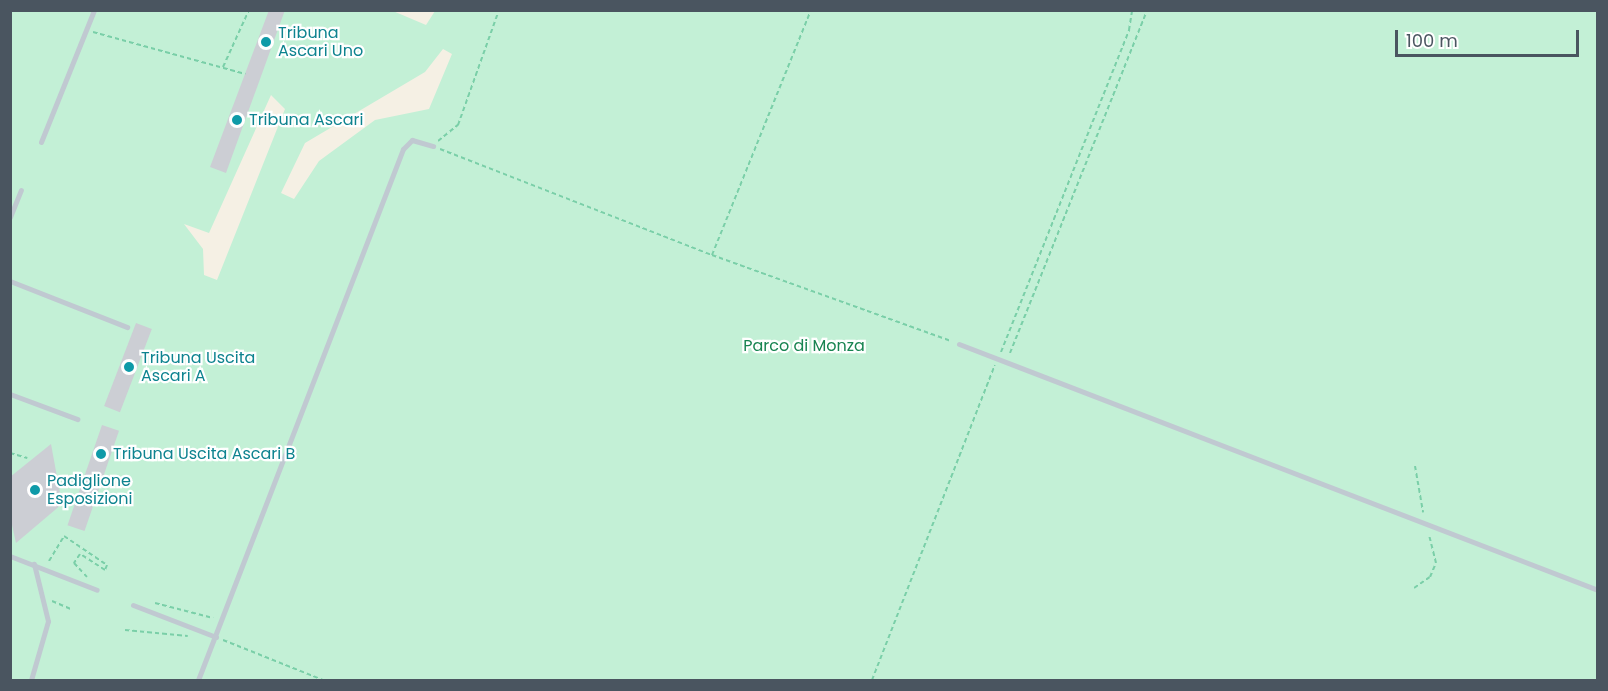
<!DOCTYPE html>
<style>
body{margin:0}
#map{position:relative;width:1608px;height:691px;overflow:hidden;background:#f4f2f2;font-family:Poppins,sans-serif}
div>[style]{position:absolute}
.green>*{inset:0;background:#c3f0d6;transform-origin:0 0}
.sand>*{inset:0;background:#f5f0e4}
.building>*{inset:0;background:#ccced4;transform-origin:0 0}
.path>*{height:2px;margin-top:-1px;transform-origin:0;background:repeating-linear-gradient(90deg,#7acfa8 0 4.5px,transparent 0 7.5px)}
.service>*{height:5px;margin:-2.5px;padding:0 2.5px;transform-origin:2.5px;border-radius:2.5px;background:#c0c9d1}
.dots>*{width:16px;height:16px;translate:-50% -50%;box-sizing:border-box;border:3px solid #fff;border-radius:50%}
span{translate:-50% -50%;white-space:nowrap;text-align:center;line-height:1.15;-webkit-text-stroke:4.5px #fff;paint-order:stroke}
.culture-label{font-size:16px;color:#0d838f}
.left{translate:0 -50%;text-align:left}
.park-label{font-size:16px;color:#188451}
.frame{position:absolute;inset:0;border:12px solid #4a5560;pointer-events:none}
.scale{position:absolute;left:1395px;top:30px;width:184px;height:27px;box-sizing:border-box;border:3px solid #4a5560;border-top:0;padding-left:8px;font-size:18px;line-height:21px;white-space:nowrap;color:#4a5560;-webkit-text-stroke:4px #fff;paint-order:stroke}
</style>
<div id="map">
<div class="green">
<div style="left:10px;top:11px;width:1587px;height:669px"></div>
</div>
<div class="sand">
<div style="clip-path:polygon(393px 11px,435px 11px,426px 25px)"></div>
<div style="clip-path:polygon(443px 49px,452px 54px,429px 109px,375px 120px,319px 161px,294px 199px,281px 193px,305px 143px,425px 72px)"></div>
<div style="clip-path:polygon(271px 95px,285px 109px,217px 280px,204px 275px,203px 249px,184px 224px,209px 233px)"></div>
</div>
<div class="building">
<div style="clip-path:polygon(269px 10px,285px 10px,226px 173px,210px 167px)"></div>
<div style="left:136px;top:323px;width:17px;height:89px;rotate:21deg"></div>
<div style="left:102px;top:425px;width:18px;height:106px;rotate:19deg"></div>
<div style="clip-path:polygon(51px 444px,62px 504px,16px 543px,10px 516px,10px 477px)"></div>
</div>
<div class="path">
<div style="left:93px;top:32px;width:158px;rotate:15.4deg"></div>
<div style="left:223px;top:67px;width:63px;rotate:-65.5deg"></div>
<div style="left:438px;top:141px;width:26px;rotate:-39deg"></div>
<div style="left:458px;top:125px;width:122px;rotate:-70.4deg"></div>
<div style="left:440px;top:149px;width:292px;rotate:21.3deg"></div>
<div style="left:712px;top:255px;width:254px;rotate:19.8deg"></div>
<div style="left:712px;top:255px;width:264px;rotate:-68deg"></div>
<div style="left:1001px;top:352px;width:347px;rotate:-68.3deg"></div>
<div style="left:1129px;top:30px;width:20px;rotate:-81deg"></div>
<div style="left:1010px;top:353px;width:369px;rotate:-68.2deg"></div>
<div style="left:10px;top:453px;width:18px;rotate:16deg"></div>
<div style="left:1415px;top:466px;width:47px;rotate:80.1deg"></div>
<div style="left:49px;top:561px;width:29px;rotate:-59deg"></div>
<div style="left:64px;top:536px;width:52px;rotate:34deg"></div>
<div style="left:107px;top:565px;width:5px;rotate:112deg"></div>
<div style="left:105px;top:570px;width:30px;rotate:-147deg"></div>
<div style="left:80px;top:554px;width:11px;rotate:124deg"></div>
<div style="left:74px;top:563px;width:19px;rotate:47deg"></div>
<div style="left:1414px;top:588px;width:19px;rotate:-35deg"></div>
<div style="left:1430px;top:577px;width:15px;rotate:-67deg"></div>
<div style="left:1436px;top:563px;width:29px;rotate:-104deg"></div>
<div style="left:52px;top:601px;width:21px;rotate:23deg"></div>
<div style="left:155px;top:603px;width:60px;rotate:14.5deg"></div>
<div style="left:125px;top:630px;width:63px;rotate:5.4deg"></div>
<div style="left:223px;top:640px;width:108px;rotate:21.8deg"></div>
<div style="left:872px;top:680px;width:338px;rotate:-68.7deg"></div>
</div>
<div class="service">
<div style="left:41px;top:142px;width:142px;rotate:-68.1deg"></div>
<div style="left:10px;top:217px;width:29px;rotate:-68deg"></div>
<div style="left:10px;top:281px;width:126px;rotate:21.5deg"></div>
<div style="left:959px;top:344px;width:685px;rotate:21.06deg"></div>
<div style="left:10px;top:394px;width:72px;rotate:20.5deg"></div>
<div style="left:10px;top:556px;width:93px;rotate:21.3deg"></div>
<div style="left:133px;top:605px;width:89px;rotate:21.1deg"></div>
<div style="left:31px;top:680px;width:61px;rotate:-73.9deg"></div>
<div style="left:48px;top:621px;width:59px;rotate:-103.8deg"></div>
<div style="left:198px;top:680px;width:569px;rotate:-68.89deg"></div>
<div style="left:403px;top:149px;width:13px;rotate:-45deg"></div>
<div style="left:412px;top:140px;width:22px;rotate:16deg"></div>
</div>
<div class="dots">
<div style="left:266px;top:42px;background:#0f9aa8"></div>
<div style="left:237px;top:120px;background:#0f9aa8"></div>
<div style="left:129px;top:367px;background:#0f9aa8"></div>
<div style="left:101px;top:454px;background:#0f9aa8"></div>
<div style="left:35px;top:490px;background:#0f9aa8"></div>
</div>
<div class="culture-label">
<span class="left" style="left:278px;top:42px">Tribuna<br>Ascari Uno</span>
<span class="left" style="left:249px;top:120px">Tribuna Ascari</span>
<span class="left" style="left:141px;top:367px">Tribuna Uscita<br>Ascari A</span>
<span class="left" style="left:113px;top:454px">Tribuna Uscita Ascari B</span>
<span class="left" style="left:47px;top:490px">Padiglione<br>Esposizioni</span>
</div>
<div class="park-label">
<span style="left:804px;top:346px">Parco di Monza</span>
</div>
<div class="frame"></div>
<div class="scale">100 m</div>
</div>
